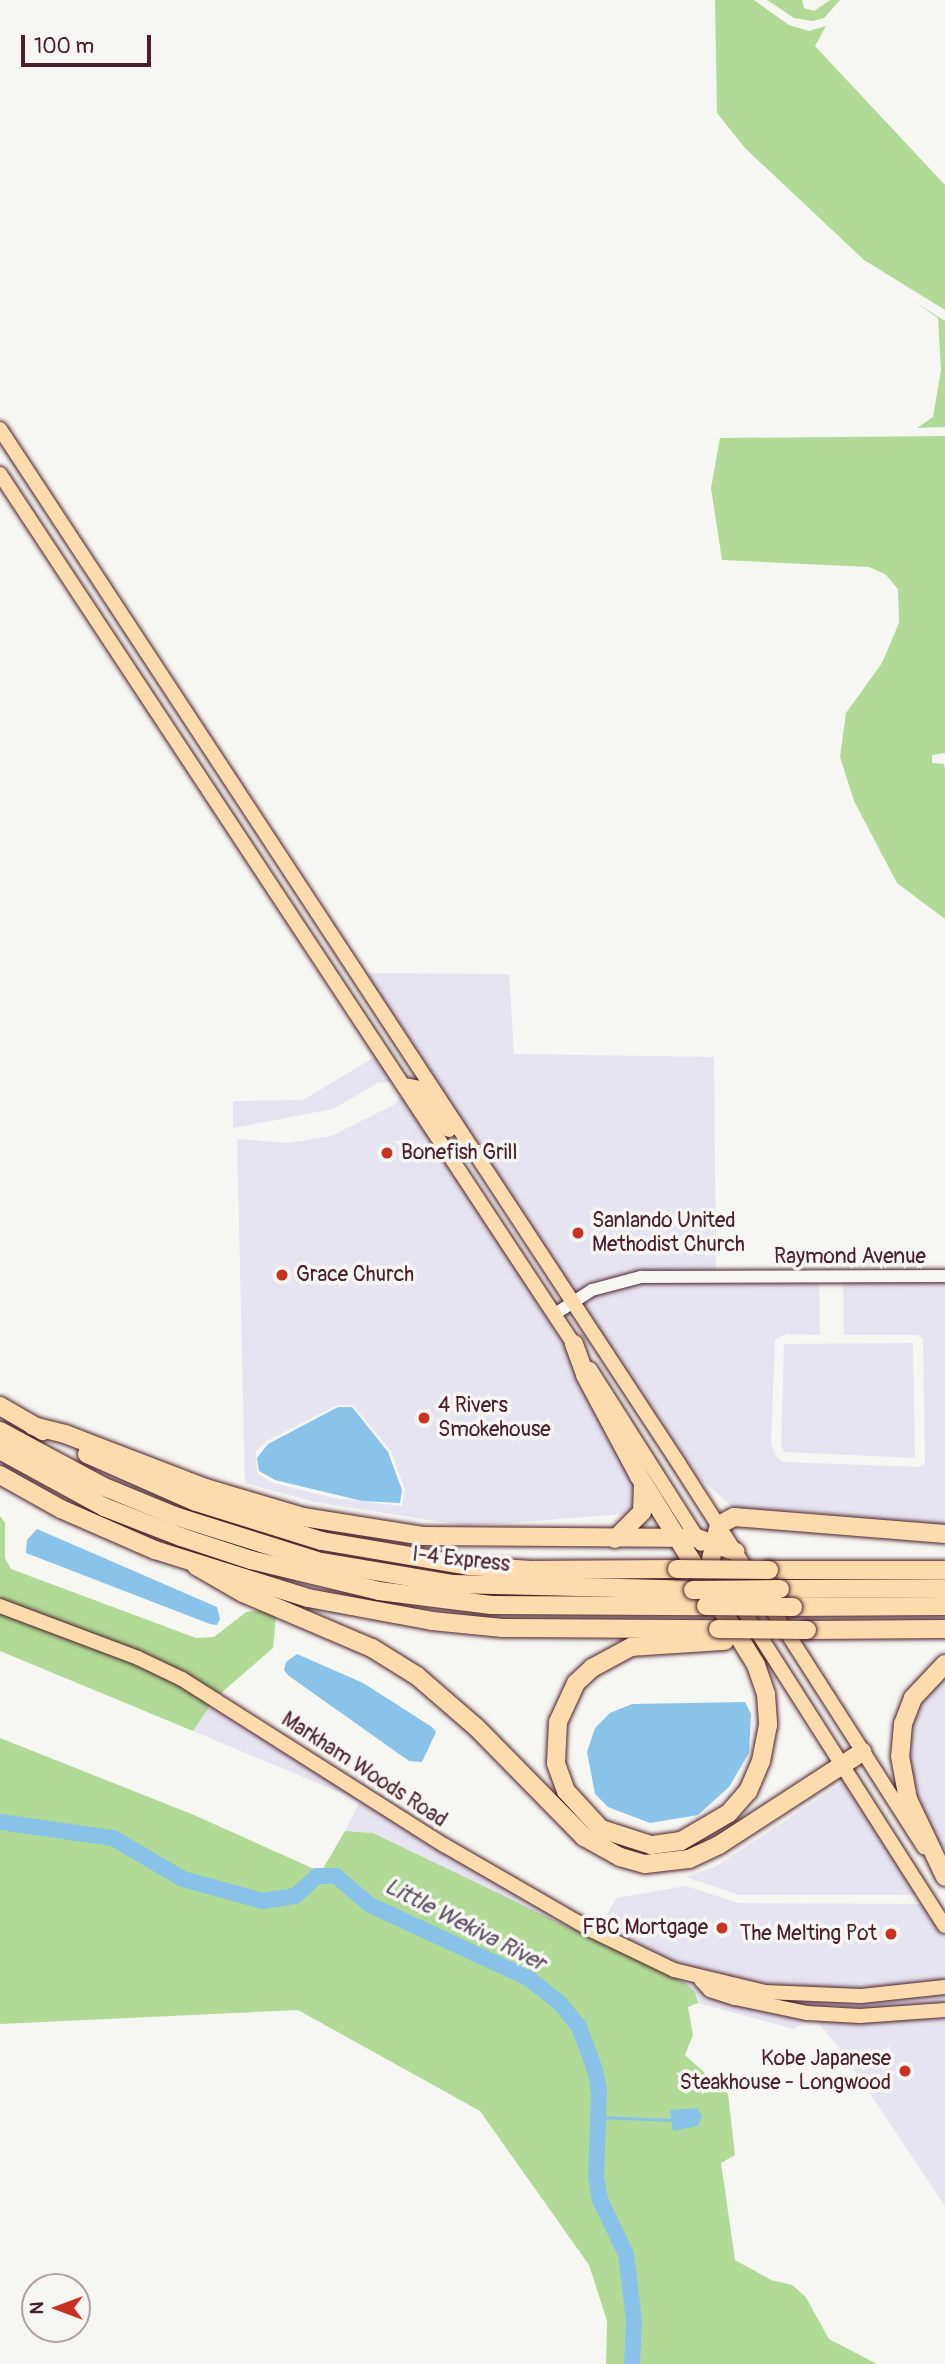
<!DOCTYPE html>
<style>
body{margin:0}
#map{position:relative;width:945px;height:2364px;overflow:hidden;background:#f6f6f2;font-family:Pangolin,sans-serif}
div>[style]{position:absolute}
.built>*{inset:0;background:#e6e4f0}
.green>*{inset:0;background:#b1da97}
.water>*{inset:0;background:#8ac3e9}
.stream>*{height:2.5px;margin:-1.25px;padding:0 1.25px;transform-origin:1.25px;border-radius:1.25px;background:#8ac3e9}
.river>*{height:16px;margin:-8px;padding:0 8px;transform-origin:8px;border-radius:8px;background:#8ac3e9}
.roads{filter:drop-shadow(0 0 2px #4a1f2b) drop-shadow(0 0 2px #4a1f2b)}
.minor>*{height:12px;margin:-6px;padding:0 6px;transform-origin:6px;border-radius:6px;background:#f6f6f2}
.major>*{height:14px;margin:-7px;padding:0 7px;transform-origin:7px;border-radius:7px;background:#fcdcac}
.highway>*{height:18px;margin:-9px;padding:0 9px;transform-origin:9px;border-radius:9px;background:#fcdcac}
.bridges{filter:drop-shadow(0 0 2px #4a1f2b) drop-shadow(0 0 2px #4a1f2b)}
.highway-bridge>*{height:18px;margin:-9px;padding:0 9px;transform-origin:9px;border-radius:9px;background:#fcdcac}
.dots>*{width:19px;height:19px;translate:-50% -50%;box-sizing:border-box;border:4px solid #f6f6f2;border-radius:50%}
span{translate:-50% -50%;white-space:nowrap;text-align:center;line-height:1.15;-webkit-text-stroke:7px #f6f6f2;paint-order:stroke}
.poi-label{font-size:21px;color:#4a1f2b}
.left{translate:0 -50%;text-align:left}
.right{translate:-100% -50%;text-align:right}
.street-label{font-size:21px;color:#4a1f2b}
.water-label{font-size:23px;color:#5d5064;font-style:italic}
.north{position:absolute;left:21px;top:2273px;width:70px;height:70px;box-sizing:border-box;background:#f6f6f2;border:2px solid #b1a0a2;border-radius:50%;rotate:270deg;font-size:19px;font-weight:700;line-height:28px;text-align:center;color:#4a1f2b}
.north::after{content:'';display:block;margin:auto;width:24px;height:32px;background:#c8321e;clip-path:polygon(50% 0,100% 100%,50% 72%,0 100%)}
.scale{position:absolute;left:21px;top:35px;width:130px;height:32px;box-sizing:border-box;border:4px solid #4a1f2b;border-top:0;padding-left:9px;font-size:21px;line-height:24px;white-space:nowrap;color:#4a1f2b;-webkit-text-stroke:5px #f6f6f2;paint-order:stroke}
</style>
<div id="map">
<div class="built">
<div style="clip-path:polygon(362px 973px,509px 974px,514px 1054px,714px 1057px,716px 1272px,619px 1276px,573px 1296px,485px 1155px)"></div>
<div style="clip-path:polygon(378px 1055px,395px 1081px,378px 1083px,333px 1109px,233px 1128px,233px 1101px,303px 1100px)"></div>
<div style="clip-path:polygon(evenodd,403px 1093px,573px 1357px,638px 1485px,636px 1513px,468px 1526px,315px 1502px,245px 1483px,237px 1139px,288px 1143px,331px 1136px,395px 1104px,403px 1093px,337px 1405px,353px 1405px,391px 1451px,405px 1490px,402px 1506px,334px 1498px,273px 1483px,257px 1473px,256px 1451px,267px 1441px,337px 1405px)"></div>
<div style="clip-path:polygon(945px 1281px,945px 1528px,802px 1511px,739px 1512px,699px 1478px,578px 1304px,594px 1293px,642px 1282px,819px 1282px,820px 1335px,786px 1334px,775px 1340px,771px 1444px,776px 1456px,783px 1462px,919px 1467px,925px 1463px,923px 1339px,918px 1335px,844px 1335px,843px 1282px)"></div>
<div style="clip-path:polygon(913px 1343px,915px 1458px,784px 1452px,781px 1444px,784px 1344px)"></div>
<div style="clip-path:polygon(945px 1670px,945px 1850px,918px 1810px,907px 1778px,911px 1715px)"></div>
<div style="clip-path:polygon(212px 1703px,693px 1986px,811px 2017px,794px 2029px,698px 2003px,695px 1992px,685px 1983px,373px 1833px,345px 1831px,360px 1801px,193px 1731px)"></div>
<div style="clip-path:polygon(845px 1781px,920px 1895px,739px 1895px,686px 1877px,715px 1867px)"></div>
<div style="clip-path:polygon(686px 1886px,738px 1903px,925px 1904px,945px 1935px,945px 1983px,860px 1992px,766px 1988px,687px 1971px,599px 1929px,616px 1898px)"></div>
<div style="clip-path:polygon(945px 1992px,945px 2006px,891px 2010px,808px 2008px,747px 1993px)"></div>
<div style="clip-path:polygon(945px 2015px,945px 2206px,838px 2046px,813px 2017px)"></div>
</div>
<div class="green">
<div style="clip-path:polygon(715px 0,754px 0,789px 25px,809px 31px,826px 26px,815px 46px,945px 185px,945px 310px,864px 260px,745px 148px,717px 113px)"></div>
<div style="clip-path:polygon(767px 0,802px 0,804px 8px,814px 11px,830px 0,840px 0,824px 18px,812px 21px,794px 18px)"></div>
<div style="clip-path:polygon(915px 302px,945px 321px,945px 427px,917px 428px,933px 417px,941px 370px,938px 318px)"></div>
<div style="clip-path:polygon(945px 436px,945px 753px,932px 755px,932px 763px,944px 764px,945px 770px,945px 919px,897px 883px,854px 801px,840px 757px,846px 713px,882px 663px,899px 623px,898px 589px,885px 574px,869px 567px,722px 560px,711px 488px,720px 438px)"></div>
<div style="clip-path:polygon(0 1516px,5px 1523px,5px 1558px,11px 1569px,196px 1638px,214px 1637px,246px 1612px,262px 1610px,276px 1616px,273px 1648px,220px 1694px,140px 1653px,0 1601px)"></div>
<div style="clip-path:polygon(0 1611px,136px 1662px,212px 1703px,193px 1731px,0 1651px)"></div>
<div style="clip-path:polygon(0 1738px,194px 1815px,321px 1872px,345px 1831px,373px 1833px,685px 1983px,695px 1992px,698px 2003px,688px 2007px,693px 2035px,685px 2055px,728px 2094px,735px 2155px,721px 2163px,735px 2260px,771px 2280px,792px 2285px,805px 2296px,829px 2339px,877px 2364px,606px 2364px,607px 2321px,589px 2265px,480px 2111px,298px 2010px,0 2024px)"></div>
</div>
<div class="water">
<div style="clip-path:polygon(338px 1407px,352px 1407px,388px 1452px,402px 1490px,400px 1503px,362px 1501px,275px 1480px,259px 1471px,257px 1458px,268px 1444px)"></div>
<div style="clip-path:polygon(37px 1529px,217px 1607px,220px 1619px,217px 1625px,210px 1624px,26px 1553px,27px 1540px)"></div>
<div style="clip-path:polygon(297px 1654px,363px 1683px,432px 1727px,436px 1732px,422px 1762px,409px 1761px,289px 1676px,284px 1670px,286px 1662px)"></div>
<div style="clip-path:polygon(745px 1702px,751px 1714px,749px 1753px,729px 1787px,698px 1815px,650px 1823px,608px 1807px,595px 1794px,587px 1752px,595px 1728px,610px 1713px,632px 1704px)"></div>
<div style="clip-path:polygon(697px 2108px,702px 2116px,698px 2126px,673px 2131px,670px 2110px)"></div>
</div>
<div class="stream">
<div style="left:596px;top:2117px;width:75px;rotate:2.3deg"></div>
</div>
<div class="river">
<div style="left:0;top:1822px;width:114px;rotate:8.1deg"></div>
<div style="left:113px;top:1838px;width:81px;rotate:30.4deg"></div>
<div style="left:183px;top:1879px;width:83px;rotate:15.4deg"></div>
<div style="left:263px;top:1901px;width:32px;rotate:-9deg"></div>
<div style="left:295px;top:1896px;width:30px;rotate:-42deg"></div>
<div style="left:317px;top:1876px;width:19px"></div>
<div style="left:336px;top:1876px;width:45px;rotate:40.5deg"></div>
<div style="left:370px;top:1905px;width:174px;rotate:24.8deg"></div>
<div style="left:528px;top:1978px;width:39px;rotate:38deg"></div>
<div style="left:559px;top:2002px;width:32px;rotate:51deg"></div>
<div style="left:579px;top:2027px;width:46px;rotate:69.6deg"></div>
<div style="left:595px;top:2070px;width:21px;rotate:79deg"></div>
<div style="left:599px;top:2091px;width:86px;rotate:92deg"></div>
<div style="left:596px;top:2177px;width:23px;rotate:80deg"></div>
<div style="left:600px;top:2200px;width:60px;rotate:64.3deg"></div>
<div style="left:626px;top:2254px;width:66px;rotate:83.1deg"></div>
<div style="left:634px;top:2320px;width:44px;rotate:92.6deg"></div>
</div>
<div class="roads">
<div class="minor">
<div style="left:555px;top:1314px;width:44px;rotate:-33deg"></div>
<div style="left:592px;top:1290px;width:51px;rotate:-14.9deg"></div>
<div style="left:641px;top:1277px;width:304px;rotate:-0.2deg"></div>
</div>
<div class="major">
<div style="left:0;top:429px;width:1238px;rotate:56.73deg"></div>
<div style="left:679px;top:1464px;width:455px;rotate:57.4deg"></div>
<div style="left:0;top:474px;width:1052px;rotate:56.6deg"></div>
<div style="left:405px;top:1085px;width:15px;rotate:11deg"></div>
<div style="left:420px;top:1088px;width:51px;rotate:55.4deg"></div>
<div style="left:590px;top:1369px;width:207px;rotate:57.6deg"></div>
<div style="left:714px;top:1564px;width:429px;rotate:57.5deg"></div>
<div style="left:0;top:1606px;width:147px;rotate:20.6deg"></div>
<div style="left:138px;top:1658px;width:49px;rotate:25.5deg"></div>
<div style="left:182px;top:1679px;width:310px;rotate:32.4deg"></div>
<div style="left:444px;top:1845px;width:172px;rotate:30deg"></div>
<div style="left:593px;top:1931px;width:90px;rotate:25.7deg"></div>
<div style="left:674px;top:1970px;width:94px;rotate:13.6deg"></div>
<div style="left:765px;top:1992px;width:96px;rotate:2.4deg"></div>
<div style="left:861px;top:1996px;width:84px;rotate:-6.1deg"></div>
<div style="left:701px;top:1980px;width:13px;rotate:48deg"></div>
<div style="left:710px;top:1990px;width:26px;rotate:18deg"></div>
<div style="left:735px;top:1998px;width:74px;rotate:11.8deg"></div>
<div style="left:807px;top:2013px;width:53px;rotate:3.2deg"></div>
<div style="left:860px;top:2016px;width:85px;rotate:-4deg"></div>
</div>
<div class="highway">
<div style="left:574px;top:1344px;width:33px;rotate:70deg"></div>
<div style="left:585px;top:1375px;width:115px;rotate:61.9deg"></div>
<div style="left:639px;top:1476px;width:222px;rotate:58.2deg"></div>
<div style="left:756px;top:1665px;width:31px;rotate:71deg"></div>
<div style="left:766px;top:1694px;width:31px;rotate:86deg"></div>
<div style="left:768px;top:1725px;width:37px;rotate:101deg"></div>
<div style="left:761px;top:1761px;width:33px;rotate:113deg"></div>
<div style="left:748px;top:1791px;width:29px;rotate:131deg"></div>
<div style="left:729px;top:1813px;width:56px;rotate:149.7deg"></div>
<div style="left:681px;top:1841px;width:30px;rotate:172deg"></div>
<div style="left:651px;top:1845px;width:52px;rotate:-162.3deg"></div>
<div style="left:601px;top:1829px;width:52px;rotate:-132.6deg"></div>
<div style="left:566px;top:1791px;width:30px;rotate:-110deg"></div>
<div style="left:556px;top:1763px;width:41px;rotate:-87.2deg"></div>
<div style="left:558px;top:1722px;width:43px;rotate:-65.2deg"></div>
<div style="left:576px;top:1683px;width:22px;rotate:-43deg"></div>
<div style="left:592px;top:1668px;width:44px;rotate:-28.3deg"></div>
<div style="left:631px;top:1647px;width:94px;rotate:-3.7deg"></div>
<div style="left:0;top:1406px;width:50px;rotate:30.2deg"></div>
<div style="left:33px;top:1426px;width:33px;rotate:14deg"></div>
<div style="left:65px;top:1434px;width:151px;rotate:21deg"></div>
<div style="left:206px;top:1488px;width:101px;rotate:16.6deg"></div>
<div style="left:303px;top:1517px;width:121px;rotate:9deg"></div>
<div style="left:423px;top:1536px;width:274px;rotate:0.4deg"></div>
<div style="left:697px;top:1538px;width:41px;rotate:19.7deg"></div>
<div style="left:0;top:1431px;width:116px;rotate:28.3deg"></div>
<div style="left:102px;top:1486px;width:79px;rotate:22.3deg"></div>
<div style="left:175px;top:1516px;width:153px;rotate:17.5deg"></div>
<div style="left:321px;top:1562px;width:134px;rotate:9.5deg"></div>
<div style="left:453px;top:1584px;width:240px;rotate:1.4deg"></div>
<div style="left:0;top:1450px;width:119px;rotate:28.7deg"></div>
<div style="left:104px;top:1507px;width:83px;rotate:21.3deg"></div>
<div style="left:181px;top:1537px;width:74px;rotate:18.2deg"></div>
<div style="left:251px;top:1560px;width:132px;rotate:13.6deg"></div>
<div style="left:379px;top:1591px;width:113px;rotate:7.1deg"></div>
<div style="left:491px;top:1605px;width:215px;rotate:0.3deg"></div>
<div style="left:87px;top:1454px;width:119px;rotate:23.8deg"></div>
<div style="left:196px;top:1502px;width:132px;rotate:17.2deg"></div>
<div style="left:322px;top:1541px;width:150px;rotate:9.6deg"></div>
<div style="left:470px;top:1566px;width:61px;rotate:3.8deg"></div>
<div style="left:531px;top:1570px;width:146px;rotate:-0.4deg"></div>
<div style="left:0;top:1475px;width:70px;rotate:29.1deg"></div>
<div style="left:61px;top:1509px;width:103px;rotate:23.6deg"></div>
<div style="left:155px;top:1550px;width:160px;rotate:17.4deg"></div>
<div style="left:308px;top:1598px;width:126px;rotate:10.5deg"></div>
<div style="left:432px;top:1621px;width:71px;rotate:5.6deg"></div>
<div style="left:503px;top:1628px;width:215px;rotate:0.3deg"></div>
<div style="left:615px;top:1539px;width:38px;rotate:-45deg"></div>
<div style="left:642px;top:1512px;width:28px;rotate:-88deg"></div>
<div style="left:711px;top:1559px;width:35px;rotate:-77deg"></div>
<div style="left:719px;top:1525px;width:17px;rotate:-28deg"></div>
<div style="left:734px;top:1517px;width:212px;rotate:4.6deg"></div>
<div style="left:196px;top:1566px;width:54px;rotate:29.9deg"></div>
<div style="left:243px;top:1593px;width:140px;rotate:23.1deg"></div>
<div style="left:372px;top:1648px;width:53px;rotate:31.9deg"></div>
<div style="left:417px;top:1676px;width:79px;rotate:40.9deg"></div>
<div style="left:477px;top:1728px;width:153px;rotate:45.5deg"></div>
<div style="left:584px;top:1837px;width:41px;rotate:29.1deg"></div>
<div style="left:620px;top:1857px;width:26px;rotate:16deg"></div>
<div style="left:645px;top:1864px;width:44px;rotate:-6.5deg"></div>
<div style="left:689px;top:1859px;width:33px;rotate:-25deg"></div>
<div style="left:719px;top:1845px;width:171px;rotate:-33deg"></div>
<div style="left:769px;top:1570px;width:176px"></div>
<div style="left:780px;top:1589px;width:165px;rotate:-0.3deg"></div>
<div style="left:793px;top:1607px;width:152px;rotate:-0.4deg"></div>
<div style="left:807px;top:1630px;width:138px;rotate:-0.4deg"></div>
<div style="left:945px;top:1664px;width:47px;rotate:133.3deg"></div>
<div style="left:913px;top:1698px;width:28px;rotate:111deg"></div>
<div style="left:903px;top:1724px;width:32px;rotate:95deg"></div>
<div style="left:900px;top:1756px;width:44px;rotate:79.5deg"></div>
<div style="left:908px;top:1799px;width:86px;rotate:64.6deg"></div>
</div>
</div>
<div class="bridges">
<div class="highway-bridge">
<div style="left:677px;top:1569px;width:92px;rotate:0.6deg"></div>
<div style="left:693px;top:1590px;width:87px;rotate:-0.7deg"></div>
<div style="left:706px;top:1606px;width:87px;rotate:0.7deg"></div>
<div style="left:718px;top:1629px;width:89px;rotate:0.6deg"></div>
</div>
</div>
<div class="dots">
<div style="left:387px;top:1153px;background:#c8321e"></div>
<div style="left:578px;top:1233px;background:#c8321e"></div>
<div style="left:282px;top:1275px;background:#c8321e"></div>
<div style="left:424px;top:1418px;background:#c8321e"></div>
<div style="left:722px;top:1928px;background:#c8321e"></div>
<div style="left:891px;top:1934px;background:#c8321e"></div>
<div style="left:905px;top:2071px;background:#c8321e"></div>
</div>
<div class="poi-label">
<span class="left" style="left:401px;top:1153px">Bonefish Grill</span>
<span class="left" style="left:592px;top:1233px">Sanlando United<br>Methodist Church</span>
<span class="left" style="left:296px;top:1275px">Grace Church</span>
<span class="left" style="left:438px;top:1418px">4 Rivers<br>Smokehouse</span>
<span class="right" style="left:708px;top:1928px">FBC Mortgage</span>
<span class="right" style="left:877px;top:1934px">The Melting Pot</span>
<span class="right" style="left:891px;top:2071px">Kobe Japanese<br>Steakhouse - Longwood</span>
</div>
<div class="street-label">
<span style="left:850px;top:1257px">Raymond Avenue</span>
<span style="left:461px;top:1560px;rotate:6deg">I-4 Express</span>
<span style="left:364px;top:1770px;rotate:33deg">Markham Woods Road</span>
</div>
<div class="water-label">
<span style="left:465px;top:1925px;rotate:27deg">Little Wekiva River</span>
</div>
<div class="north">N</div>
<div class="scale">100 m</div>
</div>
